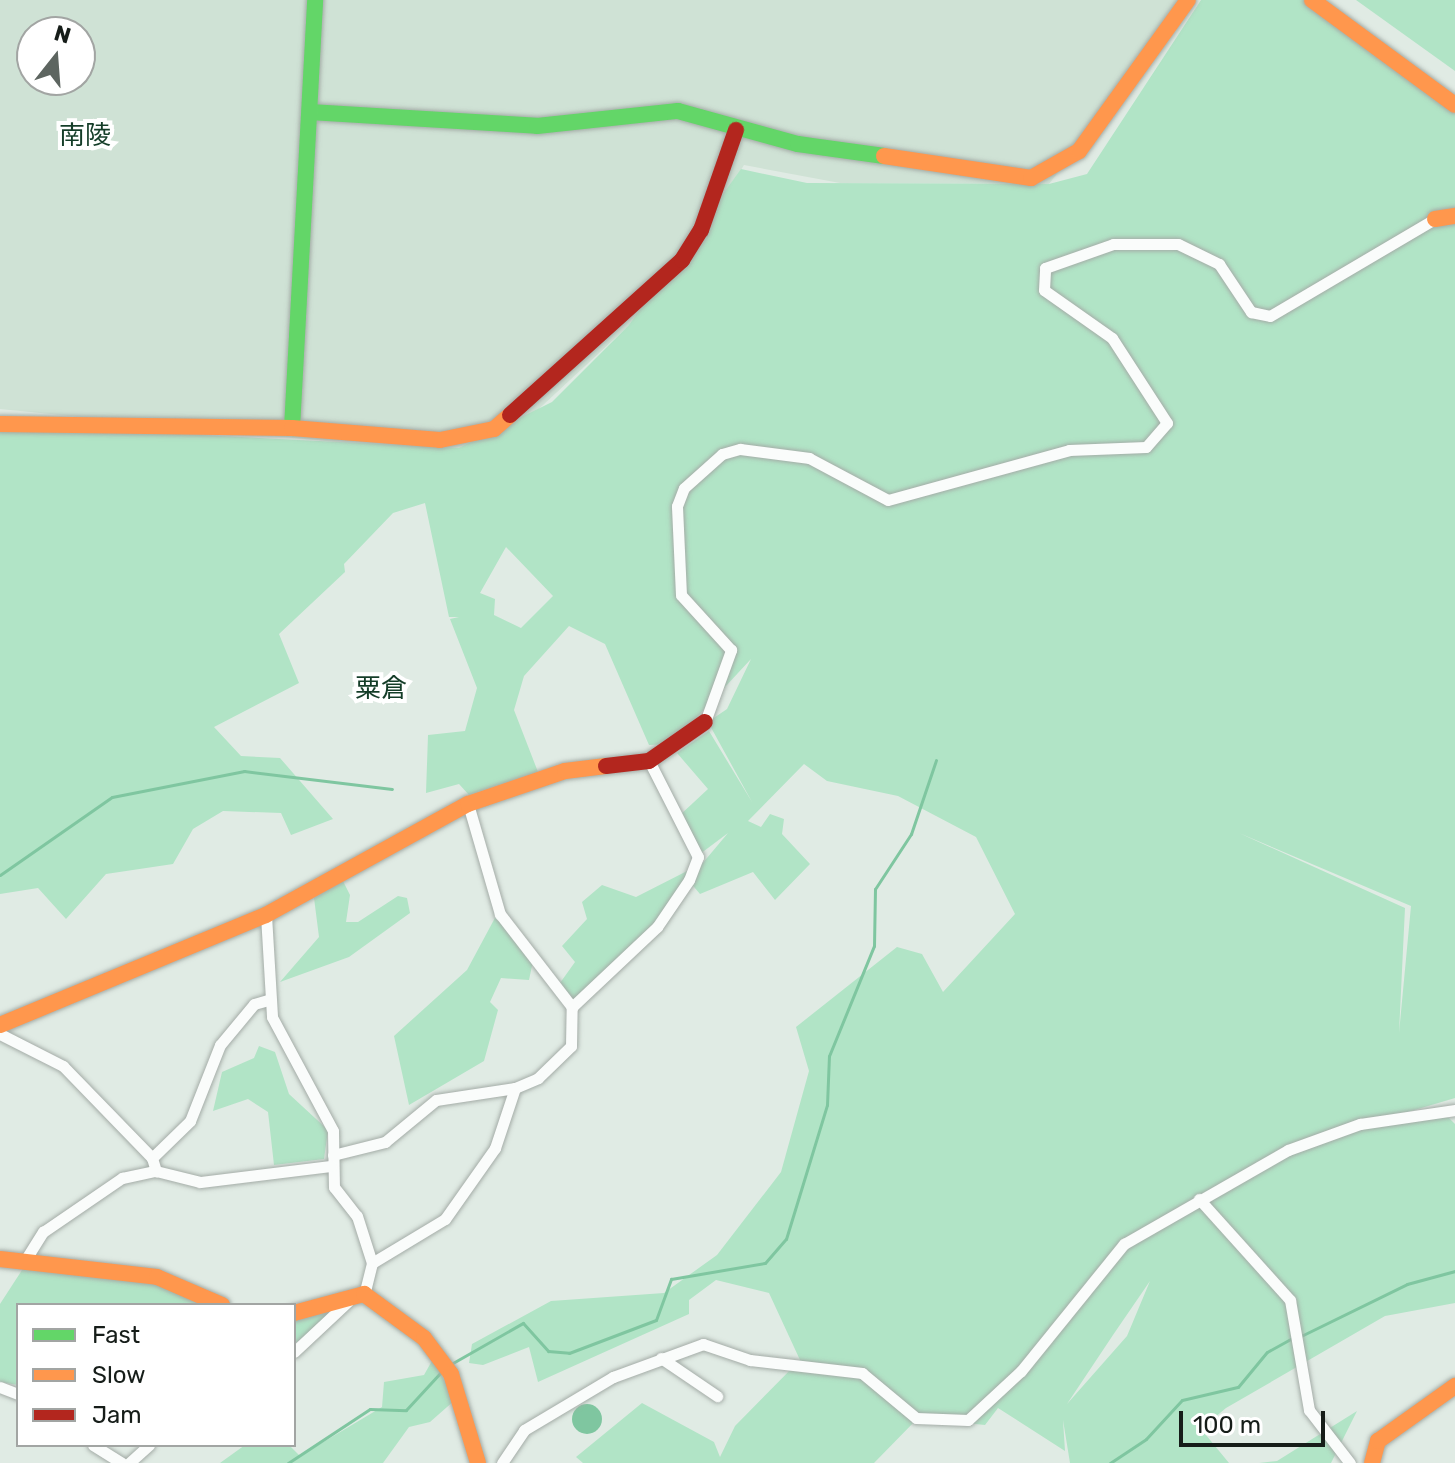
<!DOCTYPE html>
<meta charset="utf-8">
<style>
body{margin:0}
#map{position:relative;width:1455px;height:1463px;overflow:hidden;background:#e0ebe4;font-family:Rubik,"Noto Sans JP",sans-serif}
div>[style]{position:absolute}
.built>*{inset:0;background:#cfe2d5}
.green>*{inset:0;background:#b1e4c6}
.water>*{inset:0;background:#7fc6a0}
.round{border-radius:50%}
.stream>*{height:3px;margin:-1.5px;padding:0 1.5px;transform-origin:1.5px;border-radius:1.5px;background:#7fc6a0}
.roads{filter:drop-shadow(0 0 2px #a4aca7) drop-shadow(0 0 2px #a4aca7)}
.street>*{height:11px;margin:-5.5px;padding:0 5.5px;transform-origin:5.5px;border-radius:5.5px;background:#fafcfb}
.fast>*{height:16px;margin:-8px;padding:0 8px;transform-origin:8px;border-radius:8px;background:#63d668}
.slow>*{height:16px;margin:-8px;padding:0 8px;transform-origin:8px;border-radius:8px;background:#ff974d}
.jam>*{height:16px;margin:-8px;padding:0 8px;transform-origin:8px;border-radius:8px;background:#b3261e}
span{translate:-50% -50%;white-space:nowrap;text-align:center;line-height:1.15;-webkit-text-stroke:8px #fff;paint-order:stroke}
.quarter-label{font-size:26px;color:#143d28}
.legend{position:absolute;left:16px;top:1303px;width:280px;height:144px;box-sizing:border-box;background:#fff;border:2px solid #a2a5a3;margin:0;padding:10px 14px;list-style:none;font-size:24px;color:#161d19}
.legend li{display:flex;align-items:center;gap:16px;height:40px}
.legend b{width:40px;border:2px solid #a2a5a3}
.north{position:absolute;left:16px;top:16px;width:80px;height:80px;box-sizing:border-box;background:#fff;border:2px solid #a2a5a3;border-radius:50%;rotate:17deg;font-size:22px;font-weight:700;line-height:32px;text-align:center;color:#161d19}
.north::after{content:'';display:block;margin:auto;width:28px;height:36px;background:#5d6560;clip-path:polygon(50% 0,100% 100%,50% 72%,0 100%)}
.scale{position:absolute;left:1179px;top:1411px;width:146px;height:36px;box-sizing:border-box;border:4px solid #161d19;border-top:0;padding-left:10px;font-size:24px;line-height:28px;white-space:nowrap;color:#161d19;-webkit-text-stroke:6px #fff;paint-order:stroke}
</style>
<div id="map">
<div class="built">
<div style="clip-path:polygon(evenodd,0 0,1192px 0,1049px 184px,840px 183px,744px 165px,667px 290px,487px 457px,0 409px,0 0,32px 32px,80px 32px,80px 80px,32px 80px,32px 32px)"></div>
</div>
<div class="green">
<div style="clip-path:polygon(evenodd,1201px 0,1306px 0,1455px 105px,1455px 1098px,1391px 1117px,1446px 1115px,1455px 1124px,1455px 1303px,1385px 1316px,1226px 1408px,1201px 1429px,1229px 1463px,1070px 1463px,1063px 1420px,1065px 1451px,998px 1408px,985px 1425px,918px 1418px,874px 1463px,583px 1463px,576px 1457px,642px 1403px,714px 1442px,720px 1457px,735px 1426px,800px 1360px,769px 1293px,716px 1280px,689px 1300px,689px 1314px,538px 1382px,529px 1347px,483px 1365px,469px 1363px,472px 1344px,551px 1301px,664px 1293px,717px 1255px,781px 1172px,809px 1071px,796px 1027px,897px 947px,922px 954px,943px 992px,1015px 914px,976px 837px,898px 796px,827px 781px,804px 764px,748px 821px,761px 827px,770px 814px,784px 819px,782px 834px,810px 864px,775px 900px,753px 872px,700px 894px,689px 881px,661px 920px,572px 1005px,555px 990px,575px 962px,562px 946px,587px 919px,582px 902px,602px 885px,636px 897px,693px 868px,691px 877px,728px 833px,696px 857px,679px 816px,708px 789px,677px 753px,709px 731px,752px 802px,708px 722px,727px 709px,751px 659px,672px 744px,649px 745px,605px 644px,569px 626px,524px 676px,514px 710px,538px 772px,469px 795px,459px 784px,426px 793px,428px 735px,465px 731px,477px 688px,450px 619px,459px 617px,449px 617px,425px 503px,393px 513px,344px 564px,345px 572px,279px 634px,299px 683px,214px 727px,241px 756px,280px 758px,333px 819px,291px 835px,281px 813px,223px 811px,193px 829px,173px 864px,106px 874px,66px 919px,38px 888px,0 894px,0 425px,459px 448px,552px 402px,629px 325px,741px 169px,807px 183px,1049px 184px,1087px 174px,1201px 0,506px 547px,553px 596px,521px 628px,494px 615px,495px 599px,480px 593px,506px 547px,1201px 0,1239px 833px,1411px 906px,1399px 1033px,1405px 908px,1239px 833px,1201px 0,1150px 1281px,1127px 1336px,1067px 1404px,1113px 1335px,1150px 1281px)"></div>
<div style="clip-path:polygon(1356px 0,1455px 0,1455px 71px)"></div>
<div style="clip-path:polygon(343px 881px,350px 895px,346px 922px,358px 922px,398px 896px,407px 898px,410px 913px,349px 957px,280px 982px,319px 937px,314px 898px)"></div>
<div style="clip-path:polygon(496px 916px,533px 961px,529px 980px,501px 978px,490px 1002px,498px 1010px,484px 1061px,409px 1105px,394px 1036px,467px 970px)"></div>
<div style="clip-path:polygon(259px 1046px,275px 1052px,289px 1094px,328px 1130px,324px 1159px,274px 1165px,268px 1112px,248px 1099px,213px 1111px,222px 1072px,254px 1058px)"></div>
<div style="clip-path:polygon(24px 1267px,158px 1283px,211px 1305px,18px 1305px,18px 1385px,0 1382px,0 1304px)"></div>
<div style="clip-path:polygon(342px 1303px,327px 1320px,294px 1344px,294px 1317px)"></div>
<div style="clip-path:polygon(433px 1359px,455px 1400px,430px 1422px,409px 1427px,383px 1463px,220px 1463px,245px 1445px,289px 1445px,300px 1456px,382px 1407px,384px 1382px,424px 1375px)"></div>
<div style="clip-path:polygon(1357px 1411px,1331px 1463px,1259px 1463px,1277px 1461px)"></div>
</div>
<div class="water">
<div class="round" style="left:572px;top:1404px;width:30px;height:30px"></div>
</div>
<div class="stream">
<div style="left:0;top:875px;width:136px;rotate:-34.9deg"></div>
<div style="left:112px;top:797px;width:135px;rotate:-11.1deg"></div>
<div style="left:244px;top:771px;width:149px;rotate:6.9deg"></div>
<div style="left:1301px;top:1336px;width:118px;rotate:-26.1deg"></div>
<div style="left:1407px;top:1284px;width:50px;rotate:-15.2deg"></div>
<div style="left:451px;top:1364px;width:83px;rotate:-29.7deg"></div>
<div style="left:523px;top:1323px;width:38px;rotate:48deg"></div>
<div style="left:548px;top:1351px;width:21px;rotate:5deg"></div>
<div style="left:569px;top:1353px;width:93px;rotate:-20.8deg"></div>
<div style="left:656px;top:1320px;width:44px;rotate:-69.9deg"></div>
<div style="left:671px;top:1279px;width:95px;rotate:-9.7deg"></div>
<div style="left:765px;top:1263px;width:32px;rotate:-49deg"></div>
<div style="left:786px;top:1239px;width:140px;rotate:-73deg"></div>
<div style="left:827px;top:1105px;width:49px;rotate:-87.7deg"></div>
<div style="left:829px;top:1056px;width:119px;rotate:-67.8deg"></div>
<div style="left:874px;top:946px;width:57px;rotate:-89deg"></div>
<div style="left:875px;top:889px;width:66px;rotate:-56.8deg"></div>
<div style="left:911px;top:834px;width:78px;rotate:-71.3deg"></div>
<div style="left:288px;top:1463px;width:98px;rotate:-33.4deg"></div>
<div style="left:370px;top:1409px;width:36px;rotate:2deg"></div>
<div style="left:406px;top:1410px;width:53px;rotate:-47.3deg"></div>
<div style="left:1110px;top:1463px;width:43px;rotate:-33.7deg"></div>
<div style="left:1146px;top:1439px;width:53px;rotate:-47.3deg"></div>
<div style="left:1182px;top:1400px;width:57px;rotate:-13.1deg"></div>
<div style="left:1238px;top:1387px;width:45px;rotate:-50.4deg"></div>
<div style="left:1267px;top:1352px;width:31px;rotate:-29deg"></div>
</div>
<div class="roads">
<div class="street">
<div style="left:705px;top:722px;width:77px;rotate:-70.1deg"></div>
<div style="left:731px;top:650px;width:74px;rotate:-132.3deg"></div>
<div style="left:681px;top:595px;width:89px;rotate:-92.6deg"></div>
<div style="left:677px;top:506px;width:19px;rotate:-69deg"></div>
<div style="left:684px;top:488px;width:51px;rotate:-41.8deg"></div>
<div style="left:722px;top:454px;width:19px;rotate:-16deg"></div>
<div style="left:740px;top:449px;width:70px;rotate:7.4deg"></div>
<div style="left:809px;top:458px;width:89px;rotate:28deg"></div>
<div style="left:888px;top:500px;width:188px;rotate:-15.4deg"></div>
<div style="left:1069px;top:450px;width:77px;rotate:-2.2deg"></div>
<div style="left:1146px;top:447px;width:32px;rotate:-49deg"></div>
<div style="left:1167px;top:423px;width:101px;rotate:-122.9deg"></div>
<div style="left:1112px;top:338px;width:83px;rotate:-144.8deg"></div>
<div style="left:1044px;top:290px;width:22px;rotate:-87deg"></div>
<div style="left:1045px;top:268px;width:72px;rotate:-19.4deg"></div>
<div style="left:1113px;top:244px;width:65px"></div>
<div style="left:1178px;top:244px;width:46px;rotate:26deg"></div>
<div style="left:1219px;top:264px;width:58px;rotate:56.3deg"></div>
<div style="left:1251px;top:312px;width:19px;rotate:12deg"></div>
<div style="left:1270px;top:316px;width:191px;rotate:-30.5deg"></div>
<div style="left:468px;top:804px;width:115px;rotate:73.8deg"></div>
<div style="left:500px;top:914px;width:118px;rotate:52.3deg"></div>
<div style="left:266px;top:915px;width:102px;rotate:86.6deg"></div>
<div style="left:272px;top:1017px;width:129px;rotate:61.8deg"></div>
<div style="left:333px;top:1131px;width:56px;rotate:89deg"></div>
<div style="left:334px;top:1187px;width:37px;rotate:52deg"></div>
<div style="left:357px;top:1216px;width:49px;rotate:72.3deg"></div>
<div style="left:372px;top:1263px;width:32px;rotate:104deg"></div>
<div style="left:0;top:1034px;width:71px;rotate:26.9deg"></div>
<div style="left:63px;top:1066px;width:128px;rotate:45.9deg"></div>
<div style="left:152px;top:1158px;width:14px;rotate:73deg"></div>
<div style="left:333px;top:1155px;width:54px;rotate:-14deg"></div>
<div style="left:385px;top:1142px;width:66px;rotate:-39.5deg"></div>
<div style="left:436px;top:1100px;width:80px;rotate:-8.6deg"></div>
<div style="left:152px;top:1158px;width:53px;rotate:-44.2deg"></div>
<div style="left:190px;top:1121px;width:82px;rotate:-68.5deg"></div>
<div style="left:220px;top:1045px;width:53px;rotate:-50.3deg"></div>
<div style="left:254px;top:1004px;width:15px;rotate:-16deg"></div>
<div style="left:1199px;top:1199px;width:136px;rotate:48deg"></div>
<div style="left:1290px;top:1300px;width:112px;rotate:80.2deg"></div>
<div style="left:1309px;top:1410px;width:67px;rotate:52.3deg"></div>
<div style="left:24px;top:1262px;width:36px;rotate:-58deg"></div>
<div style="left:43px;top:1232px;width:96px;rotate:-34.4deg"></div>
<div style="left:122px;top:1178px;width:35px;rotate:-12deg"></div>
<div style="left:156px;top:1171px;width:45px;rotate:14deg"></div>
<div style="left:200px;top:1182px;width:132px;rotate:-7deg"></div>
<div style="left:372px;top:1263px;width:85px;rotate:-31.1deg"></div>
<div style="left:445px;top:1219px;width:87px;rotate:-54.8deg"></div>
<div style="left:495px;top:1148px;width:63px;rotate:-71.6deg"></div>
<div style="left:515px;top:1088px;width:25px;rotate:-23deg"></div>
<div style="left:538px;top:1078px;width:46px;rotate:-44.1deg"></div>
<div style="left:571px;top:1046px;width:39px;rotate:-89deg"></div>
<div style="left:572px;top:1007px;width:117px;rotate:-43.3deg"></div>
<div style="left:657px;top:927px;width:57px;rotate:-55.8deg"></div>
<div style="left:689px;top:880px;width:25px;rotate:-69deg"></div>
<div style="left:698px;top:857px;width:108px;rotate:-117deg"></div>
<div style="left:294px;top:1352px;width:83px;rotate:-43.1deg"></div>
<div style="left:661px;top:1358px;width:68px;rotate:34.2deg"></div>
<div style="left:0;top:1387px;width:19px;rotate:21deg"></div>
<div style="left:93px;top:1445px;width:34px;rotate:32deg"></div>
<div style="left:129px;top:1463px;width:27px;rotate:-42deg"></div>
<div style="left:502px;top:1463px;width:40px;rotate:-56deg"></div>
<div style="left:524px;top:1430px;width:104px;rotate:-30.8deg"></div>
<div style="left:613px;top:1377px;width:96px;rotate:-20.1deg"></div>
<div style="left:703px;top:1344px;width:50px;rotate:18.8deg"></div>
<div style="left:750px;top:1360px;width:113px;rotate:6.6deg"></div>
<div style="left:862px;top:1373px;width:70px;rotate:39.8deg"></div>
<div style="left:916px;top:1418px;width:52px;rotate:2.2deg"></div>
<div style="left:968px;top:1420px;width:72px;rotate:-42.8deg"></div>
<div style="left:1021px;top:1371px;width:164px;rotate:-51deg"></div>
<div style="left:1124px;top:1244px;width:189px;rotate:-29.8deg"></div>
<div style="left:1288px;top:1150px;width:77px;rotate:-19.9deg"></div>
<div style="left:1360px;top:1124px;width:96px;rotate:-8.4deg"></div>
</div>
<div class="fast">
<div style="left:310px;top:112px;width:227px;rotate:3.5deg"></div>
<div style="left:537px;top:126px;width:142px;rotate:-6.1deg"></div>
<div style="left:678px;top:111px;width:124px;rotate:15.4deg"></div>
<div style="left:798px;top:144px;width:87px;rotate:7.9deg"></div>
<div style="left:292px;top:428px;width:429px;rotate:-86.9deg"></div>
</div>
<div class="slow">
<div style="left:1312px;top:0;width:177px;rotate:36.3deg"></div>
<div style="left:884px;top:156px;width:149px;rotate:8.5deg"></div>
<div style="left:1031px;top:178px;width:55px;rotate:-29.4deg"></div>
<div style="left:1079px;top:151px;width:186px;rotate:-54.2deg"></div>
<div style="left:1435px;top:219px;width:20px;rotate:-9deg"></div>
<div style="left:0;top:424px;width:292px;rotate:0.8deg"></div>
<div style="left:292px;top:428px;width:148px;rotate:4.6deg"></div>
<div style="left:440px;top:440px;width:55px;rotate:-11.5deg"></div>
<div style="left:494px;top:429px;width:21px;rotate:-41deg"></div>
<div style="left:0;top:1025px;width:288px;rotate:-22.5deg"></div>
<div style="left:266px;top:915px;width:230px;rotate:-28.8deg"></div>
<div style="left:468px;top:804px;width:102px;rotate:-18.8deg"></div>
<div style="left:565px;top:771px;width:41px;rotate:-7deg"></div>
<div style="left:0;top:1259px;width:158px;rotate:6.5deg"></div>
<div style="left:157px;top:1277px;width:71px;rotate:23.3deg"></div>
<div style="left:294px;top:1313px;width:73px;rotate:-15.2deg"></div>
<div style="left:364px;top:1294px;width:74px;rotate:36.3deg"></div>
<div style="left:424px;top:1338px;width:45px;rotate:53.1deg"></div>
<div style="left:451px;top:1374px;width:93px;rotate:73.1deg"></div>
<div style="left:1372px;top:1463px;width:23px;rotate:-75deg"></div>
<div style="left:1378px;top:1441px;width:95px;rotate:-35.5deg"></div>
</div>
<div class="jam">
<div style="left:510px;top:415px;width:232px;rotate:-42deg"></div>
<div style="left:682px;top:260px;width:36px;rotate:-58deg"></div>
<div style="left:701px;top:230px;width:106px;rotate:-70.7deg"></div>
<div style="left:606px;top:766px;width:43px;rotate:-6.6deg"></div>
<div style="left:649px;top:761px;width:68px;rotate:-34.9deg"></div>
</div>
</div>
<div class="quarter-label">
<span style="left:85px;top:136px">南陵</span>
<span style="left:381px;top:689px">粟倉</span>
</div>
<ul class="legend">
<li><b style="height:10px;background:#63d668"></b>Fast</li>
<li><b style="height:10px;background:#ff974d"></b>Slow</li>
<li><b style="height:10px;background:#b3261e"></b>Jam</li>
</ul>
<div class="north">N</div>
<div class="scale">100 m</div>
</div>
